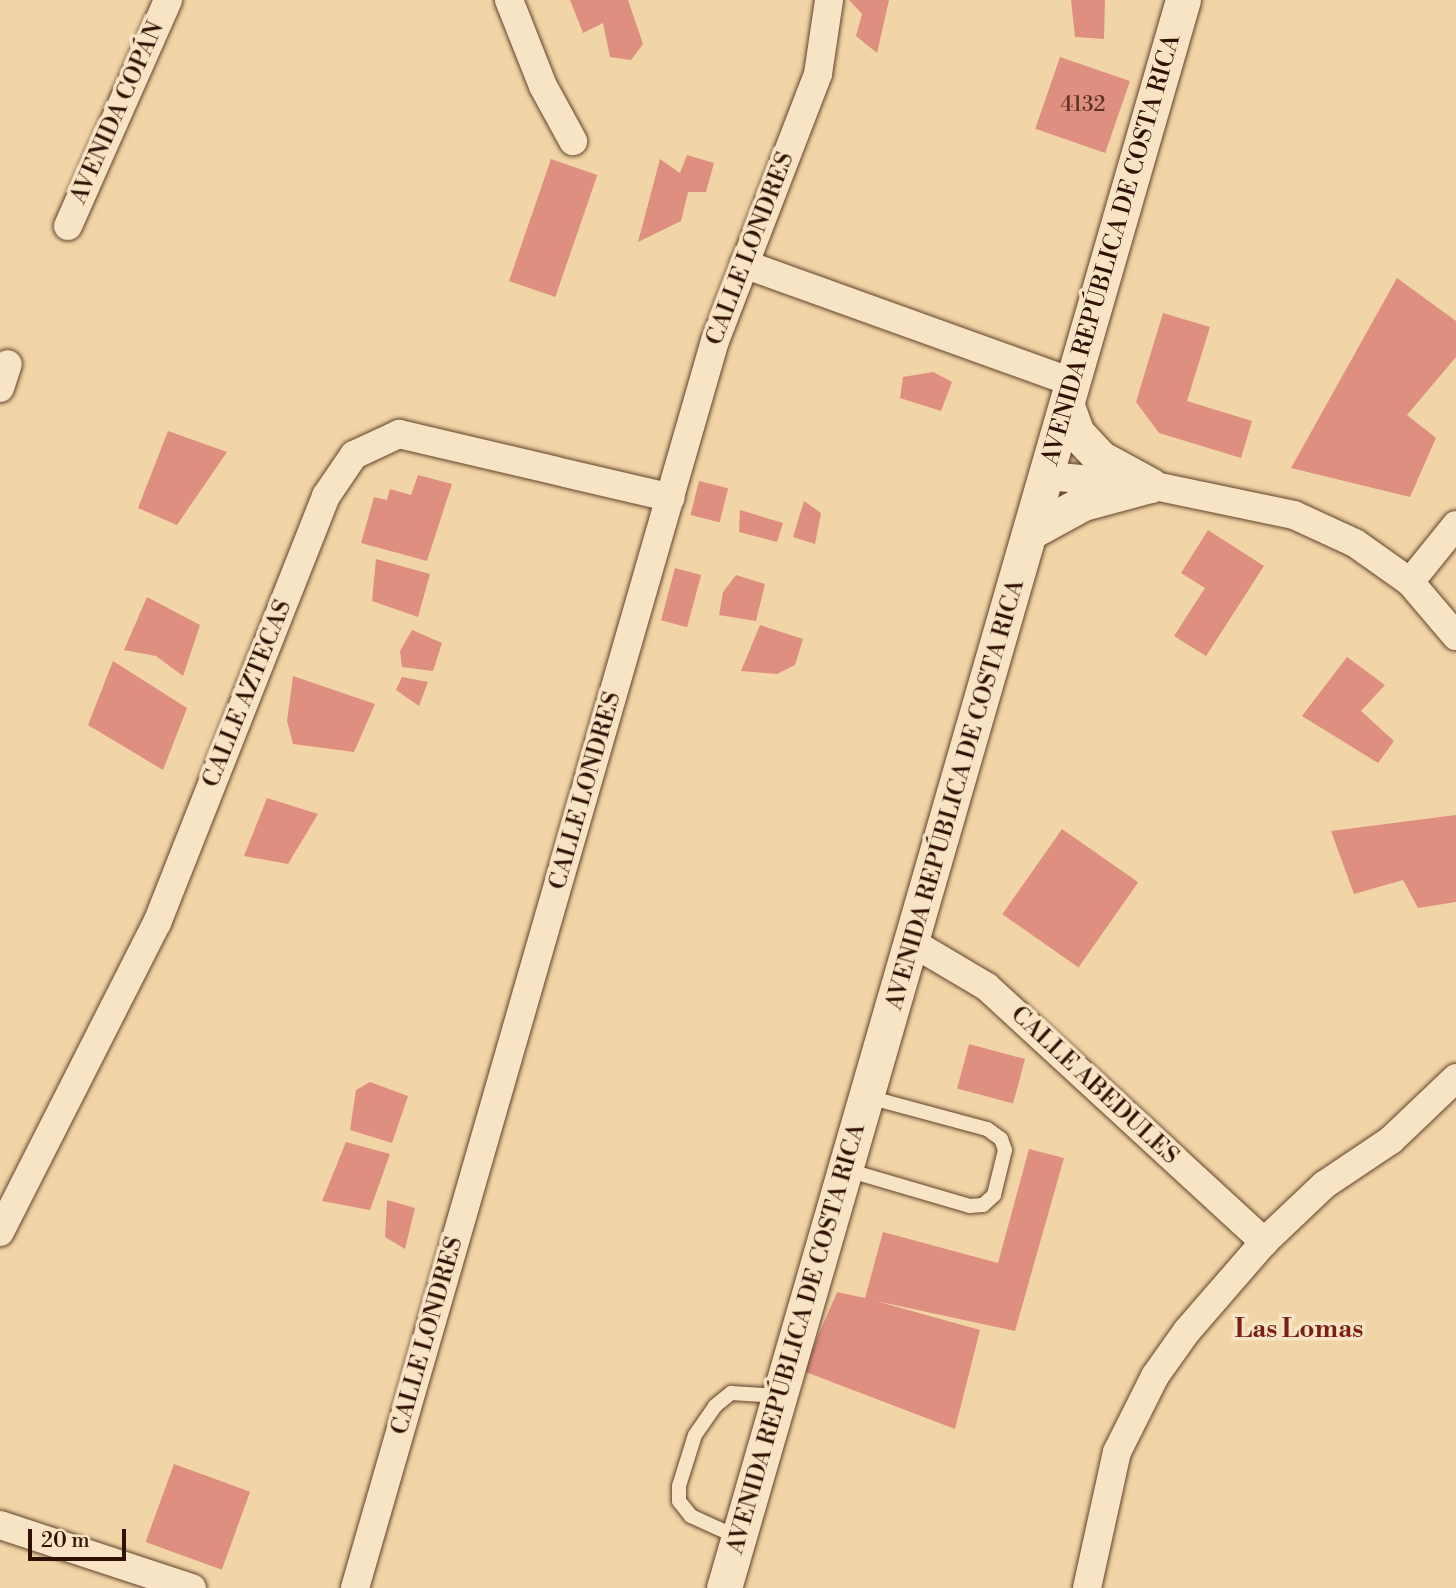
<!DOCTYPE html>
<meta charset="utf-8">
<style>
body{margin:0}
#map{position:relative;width:1456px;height:1588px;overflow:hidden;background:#f2d5a6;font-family:"Libre Bodoni",serif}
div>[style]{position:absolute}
.building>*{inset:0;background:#de8f80;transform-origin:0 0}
.roads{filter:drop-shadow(0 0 2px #62422d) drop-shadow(0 0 2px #62422d)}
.service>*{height:14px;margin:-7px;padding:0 7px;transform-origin:7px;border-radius:7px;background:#f7e4c5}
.minor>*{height:28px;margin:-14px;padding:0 14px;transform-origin:14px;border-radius:14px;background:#f7e4c5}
.tertiary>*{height:35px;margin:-17.5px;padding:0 17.5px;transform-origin:17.5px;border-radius:17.5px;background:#f7e4c5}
span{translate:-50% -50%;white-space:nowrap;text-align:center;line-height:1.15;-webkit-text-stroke:7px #f7e4c5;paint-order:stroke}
.number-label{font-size:21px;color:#5d3024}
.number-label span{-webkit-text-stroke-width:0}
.street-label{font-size:24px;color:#321105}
.neighbourhood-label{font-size:26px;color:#7a1f14;font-weight:700}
.scale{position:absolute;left:28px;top:1529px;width:98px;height:32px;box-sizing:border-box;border:4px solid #321105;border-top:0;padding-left:9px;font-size:21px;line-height:24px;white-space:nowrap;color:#321105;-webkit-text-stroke:5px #f7e4c5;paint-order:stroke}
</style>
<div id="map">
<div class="building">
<div style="clip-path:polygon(570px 0,628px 0,643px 44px,631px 60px,610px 57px,603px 23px,583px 33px)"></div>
<div style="clip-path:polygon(849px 0,889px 0,877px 53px,856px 36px,862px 14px)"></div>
<div style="clip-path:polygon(1071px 0,1105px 0,1104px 39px,1075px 37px)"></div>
<div style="left:1060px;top:57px;width:74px;height:76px;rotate:19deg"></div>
<div style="clip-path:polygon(687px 155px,714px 163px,706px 192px,688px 192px,681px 221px,638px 242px,660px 159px,680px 173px)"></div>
<div style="left:551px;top:159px;width:49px;height:129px;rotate:19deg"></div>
<div style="clip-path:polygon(1397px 278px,1456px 321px,1456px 357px,1407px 415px,1436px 438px,1410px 497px,1291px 468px)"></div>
<div style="clip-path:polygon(1163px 313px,1210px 327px,1187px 401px,1252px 421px,1241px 458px,1159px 433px,1136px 402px)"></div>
<div style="clip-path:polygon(933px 372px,952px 382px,941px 411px,900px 398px,903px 377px)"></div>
<div style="clip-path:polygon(168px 431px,227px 452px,177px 525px,138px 508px)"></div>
<div style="clip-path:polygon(418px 475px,452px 484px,427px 561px,361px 543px,374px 497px,387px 500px,390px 489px,411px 495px)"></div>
<div style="left:699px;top:481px;width:30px;height:35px;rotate:14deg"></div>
<div style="clip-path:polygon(804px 501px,821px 513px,815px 544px,793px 537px)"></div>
<div style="clip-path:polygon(740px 510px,783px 523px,777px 542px,739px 532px)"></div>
<div style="clip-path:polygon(1208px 530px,1264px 566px,1206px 656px,1174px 636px,1205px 588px,1181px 573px)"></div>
<div style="clip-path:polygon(376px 559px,430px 574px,418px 617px,372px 601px)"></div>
<div style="left:675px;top:568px;width:27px;height:54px;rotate:15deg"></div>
<div style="clip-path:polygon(736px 575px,765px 584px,756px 621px,719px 615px,723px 592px)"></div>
<div style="clip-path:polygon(147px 597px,200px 625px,183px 676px,156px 656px,124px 650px)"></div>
<div style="clip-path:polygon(760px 625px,803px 639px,795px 665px,777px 674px,741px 671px)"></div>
<div style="clip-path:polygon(412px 630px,442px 643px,433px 671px,402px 667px,400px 651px)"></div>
<div style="clip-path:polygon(1347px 657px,1385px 685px,1361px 711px,1394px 741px,1378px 763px,1302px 716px)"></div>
<div style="clip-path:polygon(113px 661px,187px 708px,163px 770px,88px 725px)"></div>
<div style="clip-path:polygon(293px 676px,375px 704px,354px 752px,293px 744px,287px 721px)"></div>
<div style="clip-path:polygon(402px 677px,428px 682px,419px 706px,396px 690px)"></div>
<div style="clip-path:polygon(267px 798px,318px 814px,288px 864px,244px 856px)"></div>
<div style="clip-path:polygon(1456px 815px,1456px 902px,1418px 908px,1403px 880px,1354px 894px,1331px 831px)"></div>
<div style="left:1062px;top:829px;width:93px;height:104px;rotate:35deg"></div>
<div style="left:969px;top:1044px;width:58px;height:46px;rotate:15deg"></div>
<div style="clip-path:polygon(370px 1082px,408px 1096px,392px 1143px,350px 1130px,356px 1090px)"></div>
<div style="clip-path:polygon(346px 1142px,390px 1154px,370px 1210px,322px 1201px)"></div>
<div style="clip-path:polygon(1029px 1149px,1064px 1158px,1015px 1331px,876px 1301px,980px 1330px,955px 1429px,803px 1371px,837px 1292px,865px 1298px,883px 1232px,998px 1263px)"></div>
<div style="clip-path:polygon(387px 1200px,415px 1208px,405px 1249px,385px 1237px)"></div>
<div style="left:174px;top:1464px;width:81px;height:83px;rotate:20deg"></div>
</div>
<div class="roads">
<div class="service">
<div style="left:847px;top:1170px;width:128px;rotate:16.3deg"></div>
<div style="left:970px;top:1206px;width:13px;rotate:-4deg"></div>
<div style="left:983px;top:1205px;width:15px;rotate:-42deg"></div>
<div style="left:994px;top:1195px;width:46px;rotate:-76.3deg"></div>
<div style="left:1005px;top:1150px;width:12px;rotate:-110deg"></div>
<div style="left:1001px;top:1139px;width:17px;rotate:-144deg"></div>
<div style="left:987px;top:1129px;width:123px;rotate:-164.9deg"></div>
<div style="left:737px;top:1537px;width:51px;rotate:-155.5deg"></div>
<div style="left:691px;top:1516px;width:19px;rotate:-129deg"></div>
<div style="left:679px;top:1501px;width:15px;rotate:-90deg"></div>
<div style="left:679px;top:1486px;width:53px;rotate:-72.6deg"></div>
<div style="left:695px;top:1435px;width:35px;rotate:-55deg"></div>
<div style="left:715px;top:1406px;width:21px;rotate:-39deg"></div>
<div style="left:731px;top:1393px;width:48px;rotate:3.6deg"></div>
</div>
<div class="minor">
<div style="left:509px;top:0;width:92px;rotate:68.4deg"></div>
<div style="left:543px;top:86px;width:63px;rotate:61.4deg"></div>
<div style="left:68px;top:226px;width:247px;rotate:-66.1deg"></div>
<div style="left:744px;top:264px;width:351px;rotate:19.8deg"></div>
<div style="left:0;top:388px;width:25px;rotate:-72deg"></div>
<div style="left:1047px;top:476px;width:103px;rotate:5deg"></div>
<div style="left:1150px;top:485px;width:147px;rotate:11.8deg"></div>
<div style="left:1294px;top:515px;width:67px;rotate:24.7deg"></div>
<div style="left:1355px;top:543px;width:67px;rotate:35.3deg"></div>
<div style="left:1410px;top:582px;width:71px;rotate:49.6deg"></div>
<div style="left:1410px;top:582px;width:73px;rotate:-51.1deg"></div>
<div style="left:913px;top:943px;width:86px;rotate:30.7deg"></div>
<div style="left:987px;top:987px;width:377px;rotate:42.6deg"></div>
<div style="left:0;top:1232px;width:347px;rotate:-63.1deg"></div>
<div style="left:157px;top:923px;width:459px;rotate:-68.4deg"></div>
<div style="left:326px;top:496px;width:50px;rotate:-55.7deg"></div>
<div style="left:354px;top:455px;width:50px;rotate:-25deg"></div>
<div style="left:399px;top:434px;width:279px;rotate:13.2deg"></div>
<div style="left:0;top:1525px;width:202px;rotate:18.2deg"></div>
<div style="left:355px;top:1588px;width:1298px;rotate:-73.9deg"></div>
<div style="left:715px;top:341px;width:286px;rotate:-68.9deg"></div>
<div style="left:818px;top:74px;width:75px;rotate:-81.5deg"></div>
<div style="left:1087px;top:1588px;width:139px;rotate:-77.6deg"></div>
<div style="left:1117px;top:1452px;width:85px;rotate:-63.4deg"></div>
<div style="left:1155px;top:1376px;width:55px;rotate:-54.6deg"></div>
<div style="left:1187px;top:1331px;width:118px;rotate:-49.1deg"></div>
<div style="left:1264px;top:1242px;width:83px;rotate:-43.5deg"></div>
<div style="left:1324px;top:1185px;width:81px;rotate:-33.9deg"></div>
<div style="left:1391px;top:1140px;width:90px;rotate:-43.6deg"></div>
</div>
<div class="tertiary">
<div style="left:1067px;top:406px;width:29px;rotate:70deg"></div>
<div style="left:1077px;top:433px;width:34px;rotate:47deg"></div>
<div style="left:1100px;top:458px;width:57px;rotate:28.4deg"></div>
<div style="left:1032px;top:531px;width:58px;rotate:-28.8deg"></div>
<div style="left:1083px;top:503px;width:69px;rotate:-15deg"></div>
<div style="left:724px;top:1588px;width:1653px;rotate:-73.88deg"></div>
</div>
</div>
<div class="number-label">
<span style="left:1083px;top:105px">4132</span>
</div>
<div class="street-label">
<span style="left:118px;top:113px;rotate:-66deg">AVENIDA COPÁN</span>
<span style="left:751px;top:249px;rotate:-69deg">CALLE LONDRES</span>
<span style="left:1112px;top:250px;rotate:-74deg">AVENIDA REPÚBLICA DE COSTA RICA</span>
<span style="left:248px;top:694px;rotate:-68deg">CALLE AZTECAS</span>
<span style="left:586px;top:791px;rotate:-74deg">CALLE LONDRES</span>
<span style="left:956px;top:795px;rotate:-74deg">AVENIDA REPÚBLICA DE COSTA RICA</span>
<span style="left:1094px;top:1086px;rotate:43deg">CALLE ABEDULES</span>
<span style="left:428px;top:1336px;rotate:-74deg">CALLE LONDRES</span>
<span style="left:797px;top:1339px;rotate:-74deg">AVENIDA REPÚBLICA DE COSTA RICA</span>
</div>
<div class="neighbourhood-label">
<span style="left:1299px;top:1330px">Las Lomas</span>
</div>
<div class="scale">20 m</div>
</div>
